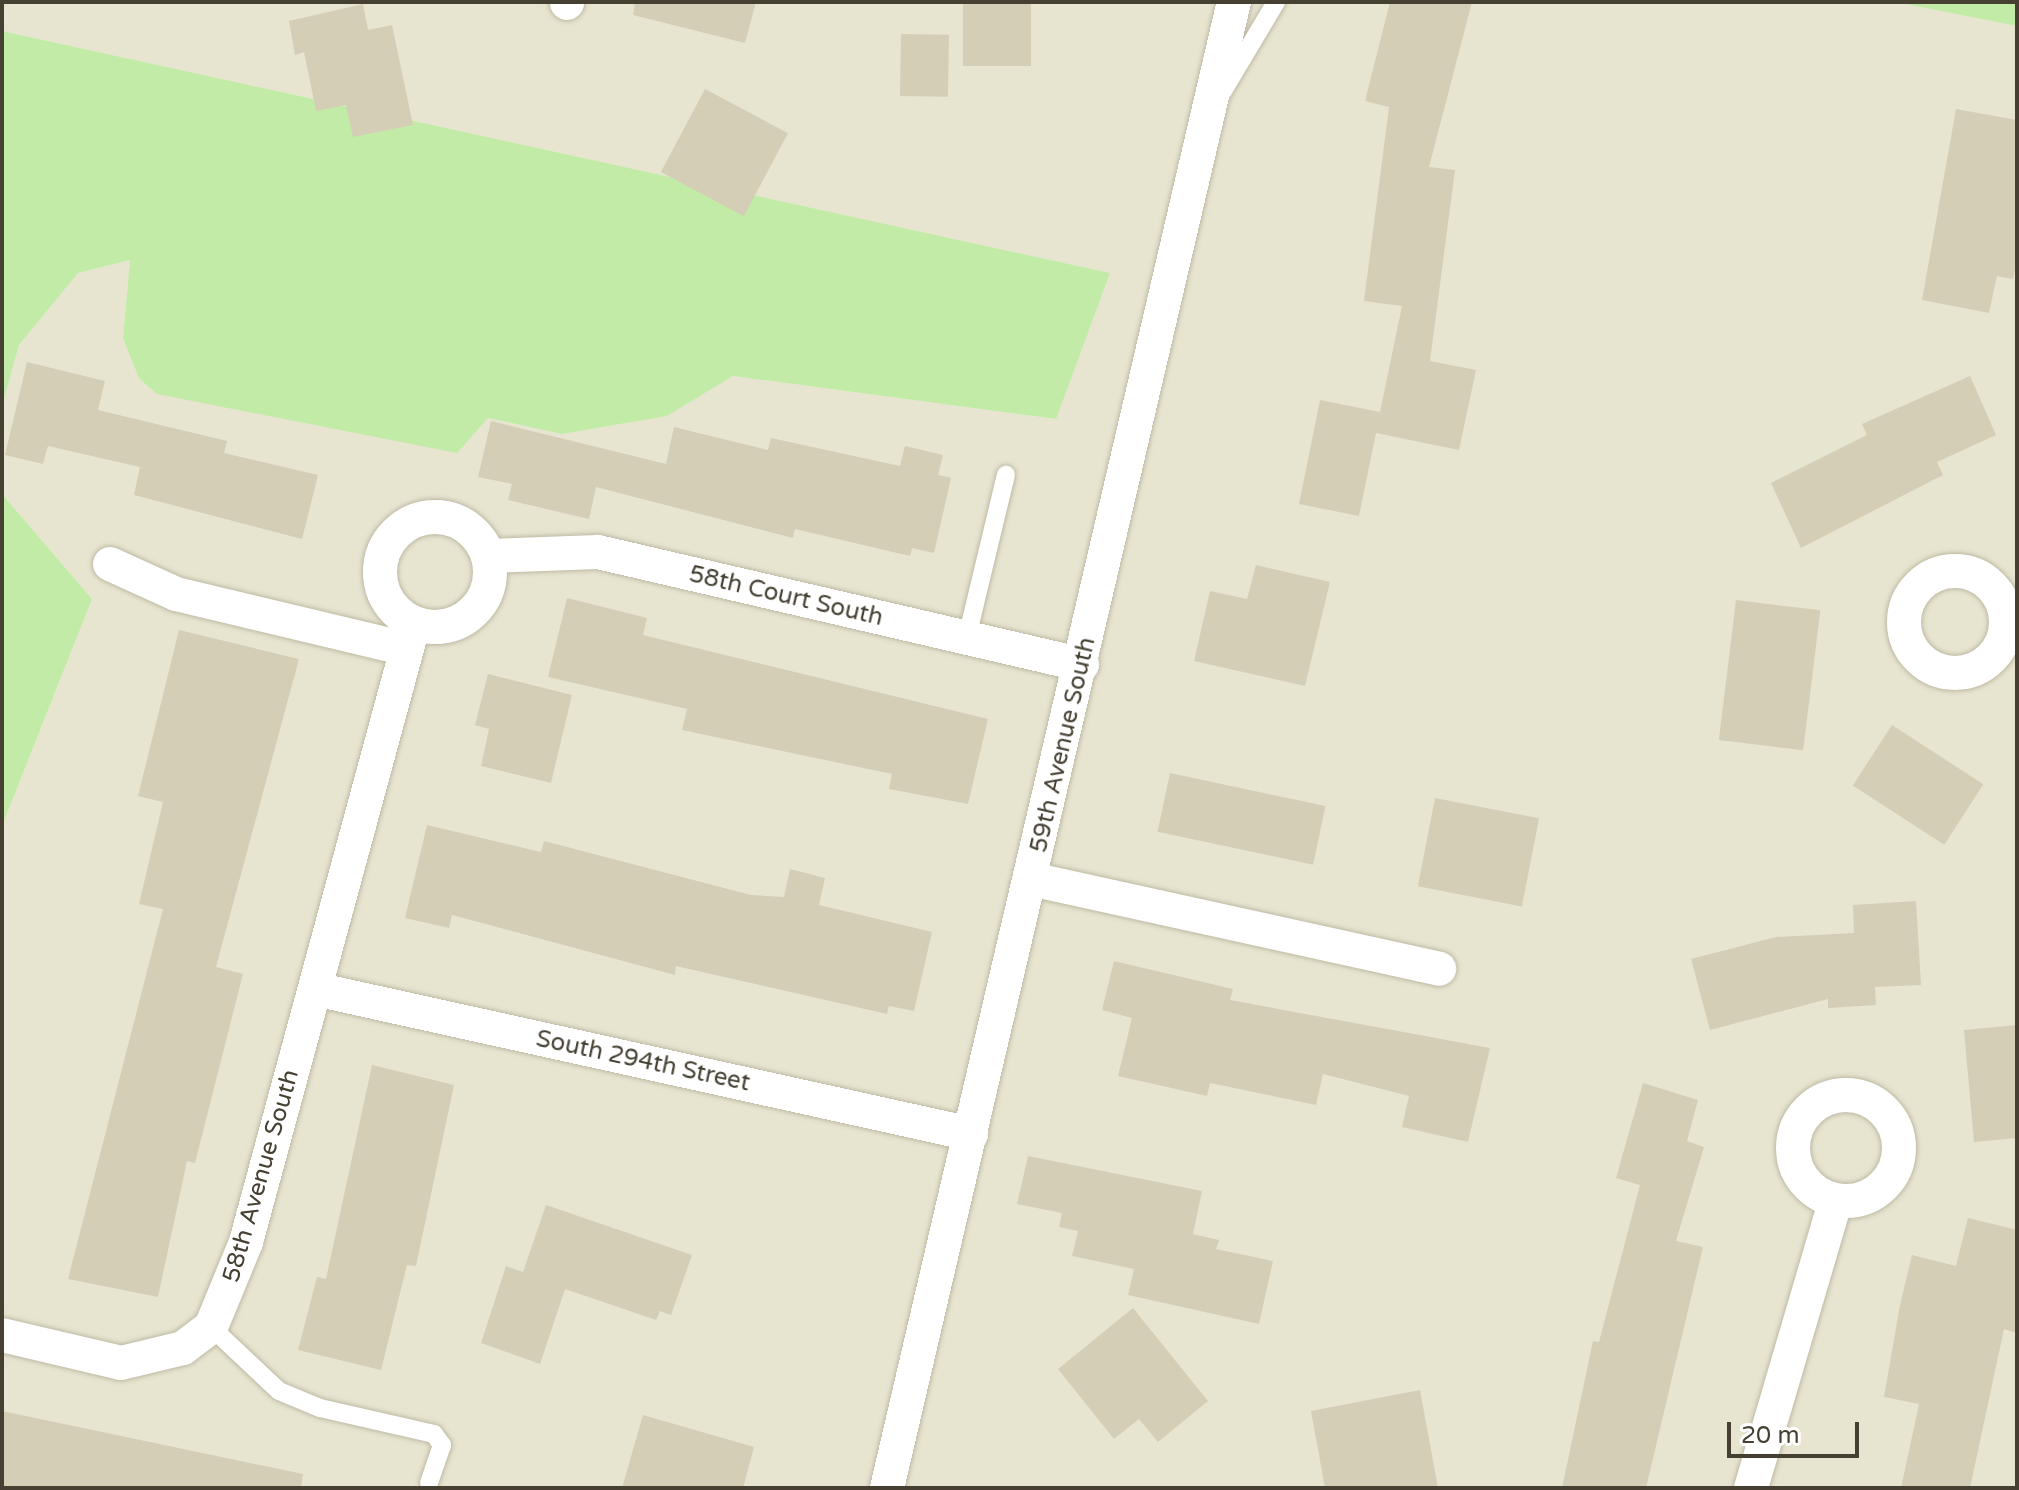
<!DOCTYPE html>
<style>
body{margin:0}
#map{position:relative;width:2019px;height:1490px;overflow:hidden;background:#f3f0e2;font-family:"Varela Round",sans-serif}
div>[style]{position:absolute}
.residential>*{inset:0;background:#e7e4d0}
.green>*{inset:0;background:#c1eba6}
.building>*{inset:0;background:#d5ceb7;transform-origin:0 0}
.roads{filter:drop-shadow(0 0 2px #bfbaa4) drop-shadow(0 0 2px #bfbaa4)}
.service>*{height:18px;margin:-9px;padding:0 9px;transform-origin:9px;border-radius:9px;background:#fff}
.minor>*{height:34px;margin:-17px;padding:0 17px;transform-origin:17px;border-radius:17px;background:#fff}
.minor>.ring{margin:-17px;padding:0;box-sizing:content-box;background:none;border:34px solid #fff;border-radius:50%}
span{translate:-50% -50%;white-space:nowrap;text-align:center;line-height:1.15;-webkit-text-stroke:6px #fff;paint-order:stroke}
.street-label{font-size:24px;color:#454032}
.frame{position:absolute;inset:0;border:4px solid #454032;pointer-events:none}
.scale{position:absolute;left:1727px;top:1422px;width:132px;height:36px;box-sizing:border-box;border:4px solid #454032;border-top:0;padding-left:10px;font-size:24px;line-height:28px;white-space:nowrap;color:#454032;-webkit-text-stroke:6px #fff;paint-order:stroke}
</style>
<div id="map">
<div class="residential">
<div style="clip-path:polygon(2px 2px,1895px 2px,2017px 26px,2017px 1488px,2px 1488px,2px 826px,92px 599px,2px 494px,2px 406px,19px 345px,78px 273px,130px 260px,123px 338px,562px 434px,667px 416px,733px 376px,1055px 419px,1110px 273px,2px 31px)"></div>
</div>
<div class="green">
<div style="clip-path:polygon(1895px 2px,2017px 2px,2017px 26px)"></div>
<div style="clip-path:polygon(2px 31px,1110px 273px,1056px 419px,733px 376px,667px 416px,562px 434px,488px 418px,457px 453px,157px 394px,139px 378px,123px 338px,130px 260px,78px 273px,19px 345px,2px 406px)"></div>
<div style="clip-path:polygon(2px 494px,92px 599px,2px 826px)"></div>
</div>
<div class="building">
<div style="clip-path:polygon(635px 2px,756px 2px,745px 43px,633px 15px)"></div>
<div style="left:963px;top:2px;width:68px;height:64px"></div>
<div style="clip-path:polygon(1390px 2px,1472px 2px,1429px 167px,1455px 170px,1430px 361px,1476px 370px,1459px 450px,1376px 433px,1359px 516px,1299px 504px,1320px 400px,1380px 412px,1402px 306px,1364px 301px,1389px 107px,1365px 101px)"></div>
<div style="clip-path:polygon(363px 4px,368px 30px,392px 25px,413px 125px,353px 137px,346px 105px,316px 111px,304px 52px,295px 55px,289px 21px)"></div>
<div style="left:901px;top:34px;width:48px;height:62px;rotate:1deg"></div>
<div style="left:705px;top:89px;width:94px;height:94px;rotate:28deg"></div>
<div style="clip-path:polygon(1956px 109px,2017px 120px,2017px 260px,2013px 279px,1997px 276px,1989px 313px,1922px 300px)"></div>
<div style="clip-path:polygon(27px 362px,105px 381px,98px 410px,227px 441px,224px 453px,318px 475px,302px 539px,134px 495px,140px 467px,48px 446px,43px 464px,5px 455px)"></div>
<div style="clip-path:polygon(1970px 376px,1996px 435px,1937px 462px,1943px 475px,1801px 548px,1771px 483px,1867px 435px,1862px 424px)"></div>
<div style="clip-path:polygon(491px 421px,666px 464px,674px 427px,768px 450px,771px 438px,900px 466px,905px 446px,943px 455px,938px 475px,951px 478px,934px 553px,912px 548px,910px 556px,795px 529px,793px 538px,596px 487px,589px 519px,508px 500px,512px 484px,478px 477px)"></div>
<div style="clip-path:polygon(1256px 565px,1330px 582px,1305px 686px,1194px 661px,1210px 591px,1247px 599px)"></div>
<div style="clip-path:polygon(567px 598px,647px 618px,643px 635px,988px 719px,968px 804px,889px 789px,892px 774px,682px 730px,687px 709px,548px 677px)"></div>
<div style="left:1736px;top:600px;width:85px;height:141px;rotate:7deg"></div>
<div style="clip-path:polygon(179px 630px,299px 659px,216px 967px,243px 974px,195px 1163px,187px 1161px,158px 1297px,68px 1279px,163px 909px,139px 904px,163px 802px,138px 796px)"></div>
<div style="clip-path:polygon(488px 674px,572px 695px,551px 783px,481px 766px,489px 729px,475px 725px)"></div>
<div style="left:1892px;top:725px;width:109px;height:72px;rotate:33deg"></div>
<div style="left:1170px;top:773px;width:159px;height:60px;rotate:12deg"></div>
<div style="left:1435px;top:798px;width:106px;height:90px;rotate:11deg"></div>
<div style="clip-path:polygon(427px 825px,541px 852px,544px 841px,751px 895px,784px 897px,790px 869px,825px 878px,819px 905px,932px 932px,914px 1011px,889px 1006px,887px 1014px,676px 966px,675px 975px,452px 915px,449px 928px,405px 918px)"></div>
<div style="clip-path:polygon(1916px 901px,1921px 985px,1875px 987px,1876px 1005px,1828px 1008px,1828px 999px,1710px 1030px,1691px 959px,1776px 937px,1854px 933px,1853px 905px)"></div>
<div style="clip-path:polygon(1114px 961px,1233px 989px,1230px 1000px,1490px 1048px,1468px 1142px,1402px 1127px,1409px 1096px,1323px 1074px,1316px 1105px,1210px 1083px,1207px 1096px,1118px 1076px,1132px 1018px,1102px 1010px)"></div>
<div style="clip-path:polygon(2017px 1025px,2017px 1138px,1974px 1142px,1964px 1030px)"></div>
<div style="clip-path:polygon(372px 1065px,454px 1085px,416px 1266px,407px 1265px,381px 1370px,298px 1350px,317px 1277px,326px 1279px)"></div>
<div style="clip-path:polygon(1643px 1083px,1698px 1100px,1687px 1141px,1704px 1147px,1676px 1241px,1703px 1247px,1646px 1488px,1562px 1488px,1593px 1341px,1599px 1342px,1640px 1185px,1616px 1178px)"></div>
<div style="clip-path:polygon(1028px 1156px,1202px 1191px,1193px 1234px,1219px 1240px,1216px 1249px,1273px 1261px,1259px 1324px,1128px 1295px,1134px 1269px,1072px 1256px,1078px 1231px,1059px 1227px,1062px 1213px,1017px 1204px)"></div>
<div style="clip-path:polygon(546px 1205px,692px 1255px,671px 1315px,660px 1311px,656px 1320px,565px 1289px,540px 1364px,481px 1343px,506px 1266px,523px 1272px)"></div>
<div style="clip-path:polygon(1968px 1218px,2017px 1230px,2017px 1333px,2004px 1329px,1970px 1488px,1901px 1488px,1919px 1404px,1884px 1397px,1900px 1305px,1912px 1255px,1956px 1266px)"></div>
<div style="clip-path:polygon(1133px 1308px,1208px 1401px,1158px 1442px,1139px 1419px,1114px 1439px,1058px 1369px)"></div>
<div style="clip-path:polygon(1420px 1390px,1438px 1488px,1325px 1488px,1311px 1411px)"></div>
<div style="clip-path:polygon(2px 1411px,303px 1474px,301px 1488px,2px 1488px)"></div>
<div style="clip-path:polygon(643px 1415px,754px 1447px,743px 1488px,622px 1488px)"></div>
</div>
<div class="roads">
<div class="service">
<div style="left:1223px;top:91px;width:104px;rotate:-59.2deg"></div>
<div style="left:967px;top:637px;width:167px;rotate:-76.5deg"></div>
<div style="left:211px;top:1327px;width:93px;rotate:43.3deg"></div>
<div style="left:279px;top:1391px;width:44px;rotate:22.5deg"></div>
<div style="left:320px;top:1408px;width:117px;rotate:12.8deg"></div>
<div style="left:434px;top:1434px;width:14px;rotate:54deg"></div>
<div style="left:442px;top:1445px;width:40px;rotate:108.9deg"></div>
</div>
<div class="minor">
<div style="left:567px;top:3px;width:1px;rotate:-90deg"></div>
<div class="ring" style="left:380px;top:517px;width:76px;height:76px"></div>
<div style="left:488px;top:556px;width:110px;rotate:-2.1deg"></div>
<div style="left:598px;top:552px;width:497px;rotate:13.1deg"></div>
<div style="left:110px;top:564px;width:72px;rotate:24.4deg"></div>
<div style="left:176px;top:594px;width:236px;rotate:13.4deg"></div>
<div class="ring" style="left:1904px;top:571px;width:68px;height:68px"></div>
<div style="left:1031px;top:879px;width:418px;rotate:12.4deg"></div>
<div style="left:315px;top:989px;width:672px;rotate:12.46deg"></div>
<div class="ring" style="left:1793px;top:1095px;width:72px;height:72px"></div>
<div style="left:2px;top:1335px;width:122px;rotate:13.2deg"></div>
<div style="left:121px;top:1363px;width:64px;rotate:-13.6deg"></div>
<div style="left:183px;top:1348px;width:35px;rotate:-37deg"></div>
<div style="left:211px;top:1327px;width:92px;rotate:-67.6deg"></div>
<div style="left:246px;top:1242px;width:641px;rotate:-74.82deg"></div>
<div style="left:887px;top:1488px;width:1526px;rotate:-76.86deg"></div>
<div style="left:1751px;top:1488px;width:300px;rotate:-73.6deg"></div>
</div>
</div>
<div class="street-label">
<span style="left:786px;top:596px;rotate:13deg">58th Court South</span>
<span style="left:1063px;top:745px;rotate:-77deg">59th Avenue South</span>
<span style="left:643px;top:1061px;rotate:12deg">South 294th Street</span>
<span style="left:261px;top:1176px;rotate:-74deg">58th Avenue South</span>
</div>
<div class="frame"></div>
<div class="scale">20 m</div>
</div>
